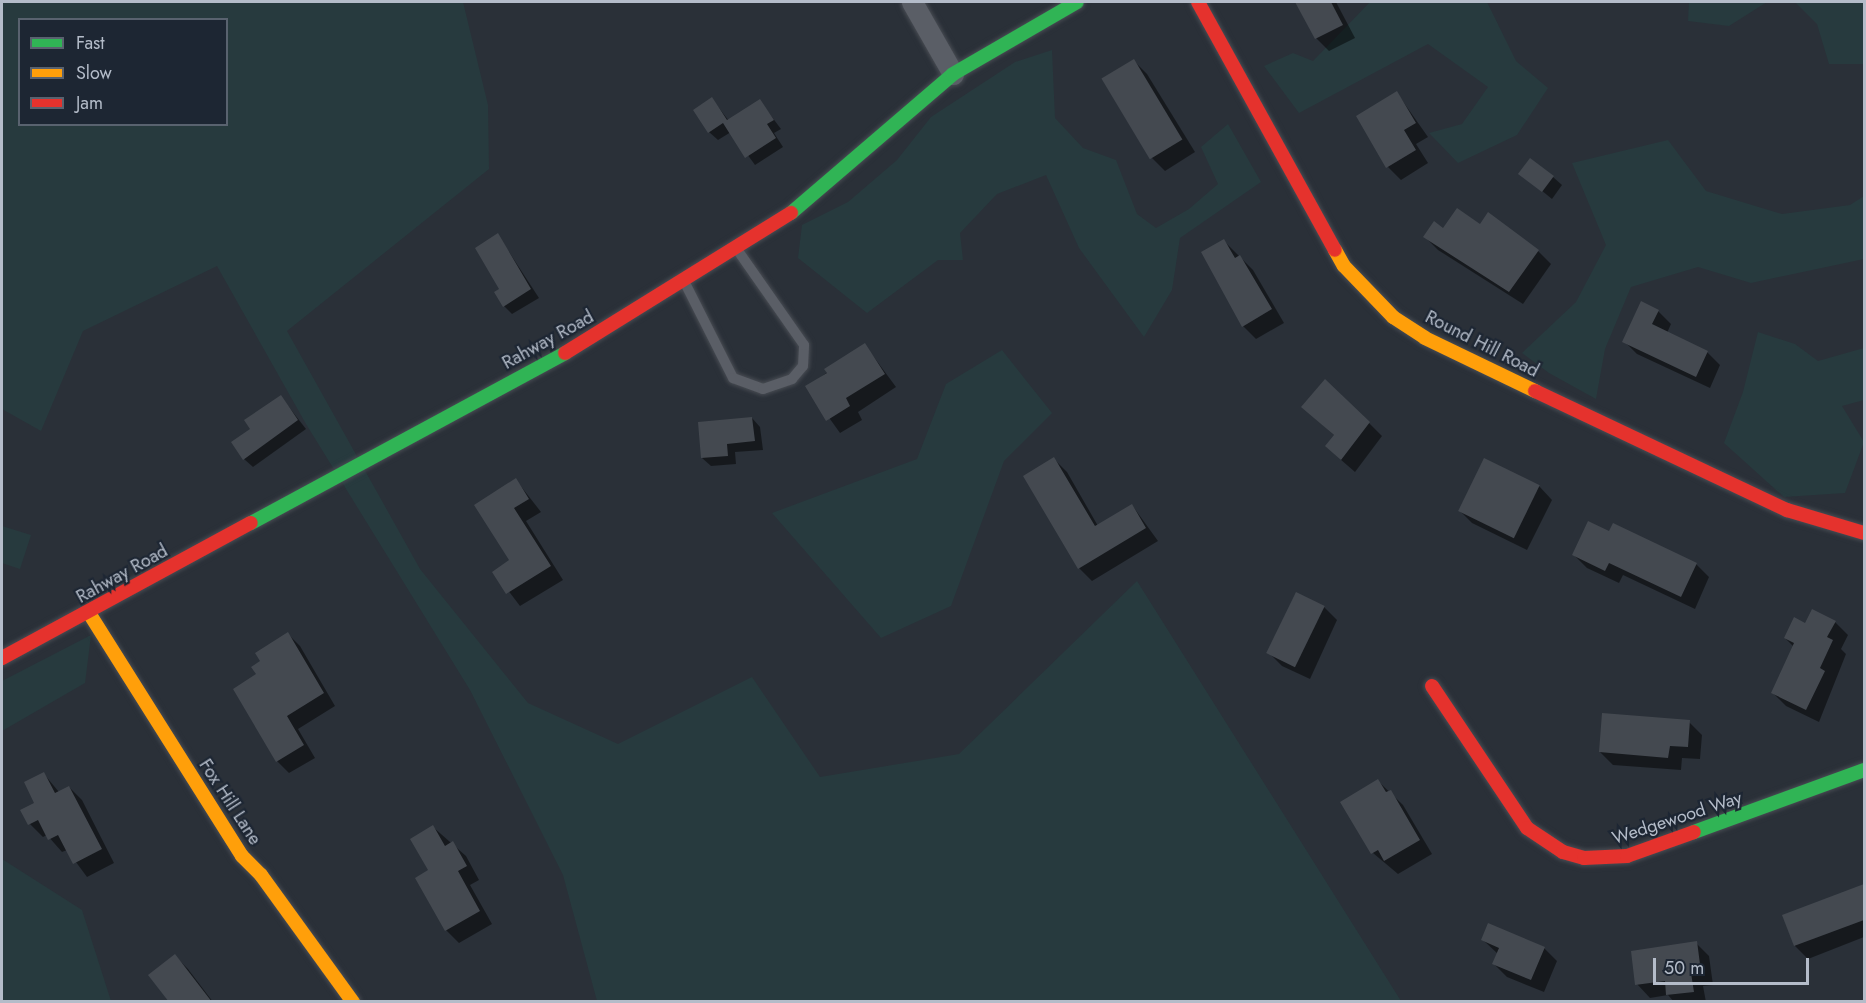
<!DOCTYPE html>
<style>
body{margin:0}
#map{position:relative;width:1866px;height:1003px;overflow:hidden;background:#2a3038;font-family:Jost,sans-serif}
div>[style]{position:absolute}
.green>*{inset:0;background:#273a3e}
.shadow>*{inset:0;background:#0007}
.building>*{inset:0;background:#444950;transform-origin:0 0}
.roads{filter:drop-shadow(0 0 2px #484c53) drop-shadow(0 0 2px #484c53)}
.lane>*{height:10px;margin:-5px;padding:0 5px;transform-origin:5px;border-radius:5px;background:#5a5e66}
.street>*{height:21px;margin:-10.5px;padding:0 10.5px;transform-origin:10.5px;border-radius:10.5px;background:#5a5e66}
.fast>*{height:14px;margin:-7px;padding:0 7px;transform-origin:7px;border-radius:7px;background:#30b455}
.slow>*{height:14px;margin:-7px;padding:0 7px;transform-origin:7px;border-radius:7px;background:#ff9f0a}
.jam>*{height:14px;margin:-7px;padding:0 7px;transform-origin:7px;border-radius:7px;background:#e5322d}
span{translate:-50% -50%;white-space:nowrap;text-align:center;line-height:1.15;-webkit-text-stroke:4.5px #1d2633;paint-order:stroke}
.street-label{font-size:18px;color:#b4bcc9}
.frame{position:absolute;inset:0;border:3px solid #b4bcc9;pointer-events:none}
.legend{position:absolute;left:18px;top:18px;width:210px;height:108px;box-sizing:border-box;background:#1d2633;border:2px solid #59626f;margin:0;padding:8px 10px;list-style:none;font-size:18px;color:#b4bcc9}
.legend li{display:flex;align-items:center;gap:12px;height:30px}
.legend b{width:30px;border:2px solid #59626f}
.scale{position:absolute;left:1653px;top:958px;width:156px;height:27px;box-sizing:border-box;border:3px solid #b4bcc9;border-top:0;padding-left:8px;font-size:18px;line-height:21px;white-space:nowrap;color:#b4bcc9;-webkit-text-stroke:4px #1d2633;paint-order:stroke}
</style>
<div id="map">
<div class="green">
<div style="clip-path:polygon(evenodd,2px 2px,463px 2px,488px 105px,489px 169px,287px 331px,420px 569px,528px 703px,618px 744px,752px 677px,820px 777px,959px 754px,1137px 581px,1401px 1001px,597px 1001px,563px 875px,470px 690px,306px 424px,217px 266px,83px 331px,41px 431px,2px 409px,2px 2px,20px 20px,226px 20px,226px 124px,20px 124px,20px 20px)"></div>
<div style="clip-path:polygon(1370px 2px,1487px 2px,1516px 61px,1548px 88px,1517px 135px,1458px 163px,1429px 133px,1462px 124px,1488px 87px,1428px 44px,1299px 113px,1264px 66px,1293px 53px,1313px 61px)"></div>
<div style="clip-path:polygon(1689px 2px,1767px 2px,1729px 26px,1688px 21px)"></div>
<div style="clip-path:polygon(1795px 2px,1864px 2px,1864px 64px,1829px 64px,1817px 24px)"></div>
<div style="clip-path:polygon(1052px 50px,1055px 118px,1083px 148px,1116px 160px,1137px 214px,1156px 228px,1189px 209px,1218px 184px,1201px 147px,1228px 124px,1261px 182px,1180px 238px,1172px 290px,1144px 337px,1079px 248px,1046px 175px,997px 194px,960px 233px,963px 260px,938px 260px,867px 313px,798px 258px,802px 225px,848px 202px,897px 160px,931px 117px,1015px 62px)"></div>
<div style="clip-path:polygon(1668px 140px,1706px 191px,1782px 214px,1850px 205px,1864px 196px,1864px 259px,1751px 283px,1698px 267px,1631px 287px,1605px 349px,1596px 399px,1549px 373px,1522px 353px,1576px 302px,1606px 245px,1572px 163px)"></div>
<div style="clip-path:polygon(1758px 332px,1795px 344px,1818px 361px,1864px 348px,1864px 400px,1842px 406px,1864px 442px,1845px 493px,1784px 497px,1724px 443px,1743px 392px)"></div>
<div style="clip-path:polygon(1002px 350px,1052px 413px,1004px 461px,951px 606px,881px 638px,772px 513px,917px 459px,946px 384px)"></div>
<div style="clip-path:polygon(2px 526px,31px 535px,20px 569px,2px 563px)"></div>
<div style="clip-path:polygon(91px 635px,85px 683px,2px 731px,2px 681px)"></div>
<div style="clip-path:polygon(2px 859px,82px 910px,111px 1001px,2px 1001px)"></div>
</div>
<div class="shadow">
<div style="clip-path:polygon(1297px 2px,1336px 2px,1355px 38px,1329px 51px,1316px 38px)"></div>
<div style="clip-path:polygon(1134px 61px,1147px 74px,1195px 152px,1165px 171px,1152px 158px)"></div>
<div style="clip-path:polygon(1397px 93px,1428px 137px,1416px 144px,1428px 163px,1401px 180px,1388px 167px)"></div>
<div style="clip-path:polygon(712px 99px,729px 121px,760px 101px,781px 129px,774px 133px,783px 147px,755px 165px,731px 132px,718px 140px,709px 132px)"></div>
<div style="clip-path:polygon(1520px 173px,1553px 177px,1562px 185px,1552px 199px)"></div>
<div style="clip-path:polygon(1480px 226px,1538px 251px,1551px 264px,1523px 304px,1438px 250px,1425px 237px,1444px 230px)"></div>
<div style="clip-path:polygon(498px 235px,539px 298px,512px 314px,504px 306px)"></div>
<div style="clip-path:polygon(1223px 240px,1253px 270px,1284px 323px,1256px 339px,1243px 326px)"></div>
<div style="clip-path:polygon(1658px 311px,1671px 324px,1667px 333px,1707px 352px,1720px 365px,1710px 388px,1637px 354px,1624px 341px)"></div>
<div style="clip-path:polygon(865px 345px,896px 387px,858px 412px,862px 420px,840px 433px,807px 387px)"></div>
<div style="clip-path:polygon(281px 397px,306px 429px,253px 467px,244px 459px,252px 429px)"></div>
<div style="clip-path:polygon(1303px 407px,1369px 423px,1382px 436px,1355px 472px,1340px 459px,1335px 436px)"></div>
<div style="clip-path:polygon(752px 418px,760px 427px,763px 450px,735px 452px,736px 464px,711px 466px,702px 458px)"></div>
<div style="clip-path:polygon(1054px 459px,1067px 472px,1098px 526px,1132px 505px,1158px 541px,1092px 581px,1079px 568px)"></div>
<div style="clip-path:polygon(516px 480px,541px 512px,526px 521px,563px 580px,520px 606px,494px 572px,511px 561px,476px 505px)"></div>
<div style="clip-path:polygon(1539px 486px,1552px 500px,1527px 550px,1472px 523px,1459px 510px)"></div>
<div style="clip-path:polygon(1609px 533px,1696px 564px,1709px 577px,1695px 609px,1623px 575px,1619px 583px,1587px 568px,1574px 555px)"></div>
<div style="clip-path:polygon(1324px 607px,1337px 620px,1310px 679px,1282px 666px,1269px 653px)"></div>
<div style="clip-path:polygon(1835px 622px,1848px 635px,1841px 649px,1846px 654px,1819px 722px,1786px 706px,1773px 693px,1794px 647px,1785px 638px,1806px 625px)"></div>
<div style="clip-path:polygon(288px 634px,300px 646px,335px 706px,298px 729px,315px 758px,289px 773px,277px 761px,258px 675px,262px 661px)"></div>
<div style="clip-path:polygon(1689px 722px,1702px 735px,1700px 759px,1682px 758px,1681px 770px,1613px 765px,1600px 752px)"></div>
<div style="clip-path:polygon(44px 774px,59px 792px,69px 787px,82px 800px,114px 863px,87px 877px,67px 850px,62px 852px,47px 835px,43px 837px,30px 824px)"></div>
<div style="clip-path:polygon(1378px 781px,1403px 805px,1432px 854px,1398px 874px,1373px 853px,1342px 802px)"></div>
<div style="clip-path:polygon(433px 827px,466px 856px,479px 880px,470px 885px,492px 924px,459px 943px,446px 930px,430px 871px)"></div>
<div style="clip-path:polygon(1864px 886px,1864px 937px,1808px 959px,1795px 946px,1784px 916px)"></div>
<div style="clip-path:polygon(1483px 940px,1544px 948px,1557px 961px,1544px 992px,1507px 977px,1494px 964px,1498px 954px)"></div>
<div style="clip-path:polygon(1696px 943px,1709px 956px,1713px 985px,1703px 986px,1706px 1002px,1674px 1002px,1668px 995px,1650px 998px,1637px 984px)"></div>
<div style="clip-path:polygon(175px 956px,188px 969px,213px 1002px,171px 1002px)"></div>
</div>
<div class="building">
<div style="clip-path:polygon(1295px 2px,1331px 2px,1343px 25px,1315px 39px)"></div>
<div style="left:1134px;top:59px;width:94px;height:38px;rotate:59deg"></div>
<div style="clip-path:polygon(1397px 91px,1416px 123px,1404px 130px,1416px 150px,1386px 168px,1356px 116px)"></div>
<div style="clip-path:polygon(712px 97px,727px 120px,760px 99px,774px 120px,767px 124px,776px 138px,745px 158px,723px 123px,708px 133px,693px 110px)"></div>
<div style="left:1530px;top:158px;width:30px;height:20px;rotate:37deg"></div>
<div style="clip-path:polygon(1457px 208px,1480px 224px,1488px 212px,1539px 250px,1509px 292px,1423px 237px,1434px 221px,1443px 228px)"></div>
<div style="clip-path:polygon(498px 233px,531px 289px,503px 307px,494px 292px,499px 289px,475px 248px)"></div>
<div style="clip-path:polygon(1224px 239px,1235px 258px,1240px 255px,1272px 309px,1242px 327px,1201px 252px)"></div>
<div style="clip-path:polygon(1641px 301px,1659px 310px,1652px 324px,1708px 351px,1696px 377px,1622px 342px)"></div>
<div style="clip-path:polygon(865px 343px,885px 374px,846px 398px,850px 406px,826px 421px,805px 386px,827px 373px,824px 369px)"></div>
<div style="clip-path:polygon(1325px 379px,1370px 422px,1341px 460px,1325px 446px,1334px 435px,1301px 407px)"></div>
<div style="clip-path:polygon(281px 395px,298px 420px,243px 460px,231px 442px,250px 429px,244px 420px)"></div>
<div style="clip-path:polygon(752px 417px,755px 441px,727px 444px,728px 456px,701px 458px,698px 422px)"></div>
<div style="clip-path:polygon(1054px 457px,1095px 526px,1132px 504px,1146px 528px,1078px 569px,1023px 476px)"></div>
<div style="left:1484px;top:458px;width:62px;height:59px;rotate:26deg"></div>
<div style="clip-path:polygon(516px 478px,529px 499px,514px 508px,551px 566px,506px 594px,492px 572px,509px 560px,474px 505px)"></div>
<div style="clip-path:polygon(1588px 521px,1609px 531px,1613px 523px,1697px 563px,1681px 597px,1609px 563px,1605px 571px,1572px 555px)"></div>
<div style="left:1296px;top:592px;width:32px;height:68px;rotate:26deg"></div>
<div style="clip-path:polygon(1812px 609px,1836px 621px,1827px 637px,1833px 640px,1820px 668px,1825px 671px,1806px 710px,1771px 693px,1794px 643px,1784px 638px,1794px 617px,1805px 623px)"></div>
<div style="clip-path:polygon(288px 632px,324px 693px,287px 716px,304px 745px,276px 762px,233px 689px,256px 674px,251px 667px,260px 661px,255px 653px)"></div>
<div style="clip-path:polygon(1602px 713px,1690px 720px,1688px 747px,1670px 746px,1668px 758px,1599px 752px)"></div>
<div style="clip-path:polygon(44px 772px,55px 793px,69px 786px,102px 849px,73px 864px,58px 835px,48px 840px,38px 820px,28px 825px,20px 810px,34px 803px,24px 782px)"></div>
<div style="clip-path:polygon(1378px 779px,1386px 792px,1391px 790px,1420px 840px,1384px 861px,1378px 850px,1371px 854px,1340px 802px)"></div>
<div style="clip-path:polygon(433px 825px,445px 846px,453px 841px,467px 866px,458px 871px,480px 911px,445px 931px,415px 878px,428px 870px,410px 839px)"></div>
<div style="clip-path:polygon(1864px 884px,1864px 920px,1794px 946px,1782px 915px)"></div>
<div style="clip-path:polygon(1488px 923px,1545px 947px,1531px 980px,1492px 964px,1499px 948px,1481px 940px)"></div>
<div style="clip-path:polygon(1697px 941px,1701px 972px,1691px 973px,1694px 992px,1666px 995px,1665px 981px,1635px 985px,1631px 951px)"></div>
<div style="clip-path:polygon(175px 954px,212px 1002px,169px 1002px,148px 975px)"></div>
</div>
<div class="roads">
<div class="lane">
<div style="left:684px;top:281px;width:109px;rotate:63.2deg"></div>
<div style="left:733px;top:378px;width:32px;rotate:20deg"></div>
<div style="left:763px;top:389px;width:31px;rotate:-19deg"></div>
<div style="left:792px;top:379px;width:17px;rotate:-50deg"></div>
<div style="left:803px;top:366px;width:21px;rotate:-87deg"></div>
<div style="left:804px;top:345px;width:118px;rotate:-125deg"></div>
</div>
<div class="street">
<div style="left:912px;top:2px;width:83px;rotate:60.3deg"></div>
</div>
<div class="fast">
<div style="left:791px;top:213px;width:213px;rotate:-40.6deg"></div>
<div style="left:953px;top:74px;width:143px;rotate:-30.1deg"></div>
<div style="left:251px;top:523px;width:357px;rotate:-28.4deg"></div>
<div style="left:1694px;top:832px;width:181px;rotate:-20deg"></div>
</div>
<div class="slow">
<div style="left:1335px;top:250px;width:18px;rotate:61deg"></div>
<div style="left:1344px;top:266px;width:71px;rotate:46.1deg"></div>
<div style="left:1393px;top:317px;width:38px;rotate:33deg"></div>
<div style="left:1425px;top:338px;width:122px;rotate:25.7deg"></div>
<div style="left:89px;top:613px;width:287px;rotate:57.8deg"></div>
<div style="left:242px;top:856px;width:27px;rotate:45deg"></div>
<div style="left:261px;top:875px;width:157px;rotate:54.1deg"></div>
</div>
<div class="jam">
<div style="left:1198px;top:2px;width:283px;rotate:61.1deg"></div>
<div style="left:565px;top:353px;width:266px;rotate:-31.8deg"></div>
<div style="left:1535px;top:391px;width:279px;rotate:25.3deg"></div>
<div style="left:1787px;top:510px;width:80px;rotate:16.6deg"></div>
<div style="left:2px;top:658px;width:283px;rotate:-28.5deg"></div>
<div style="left:1432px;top:686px;width:171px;rotate:56.2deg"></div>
<div style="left:1527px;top:828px;width:43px;rotate:33.7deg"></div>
<div style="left:1563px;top:852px;width:22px;rotate:16deg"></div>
<div style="left:1584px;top:858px;width:43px;rotate:-2.7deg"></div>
<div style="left:1627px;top:856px;width:71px;rotate:-19.7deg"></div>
</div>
</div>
<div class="street-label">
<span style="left:548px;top:340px;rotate:-29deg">Rahway Road</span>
<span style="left:1482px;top:344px;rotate:27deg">Round Hill Road</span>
<span style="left:122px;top:574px;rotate:-29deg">Rahway Road</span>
<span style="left:230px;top:802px;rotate:57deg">Fox Hill Lane</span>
<span style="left:1677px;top:818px;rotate:-18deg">Wedgewood Way</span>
</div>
<div class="frame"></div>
<ul class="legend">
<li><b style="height:8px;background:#30b455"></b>Fast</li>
<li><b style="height:8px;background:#ff9f0a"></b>Slow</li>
<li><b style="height:8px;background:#e5322d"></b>Jam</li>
</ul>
<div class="scale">50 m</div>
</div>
